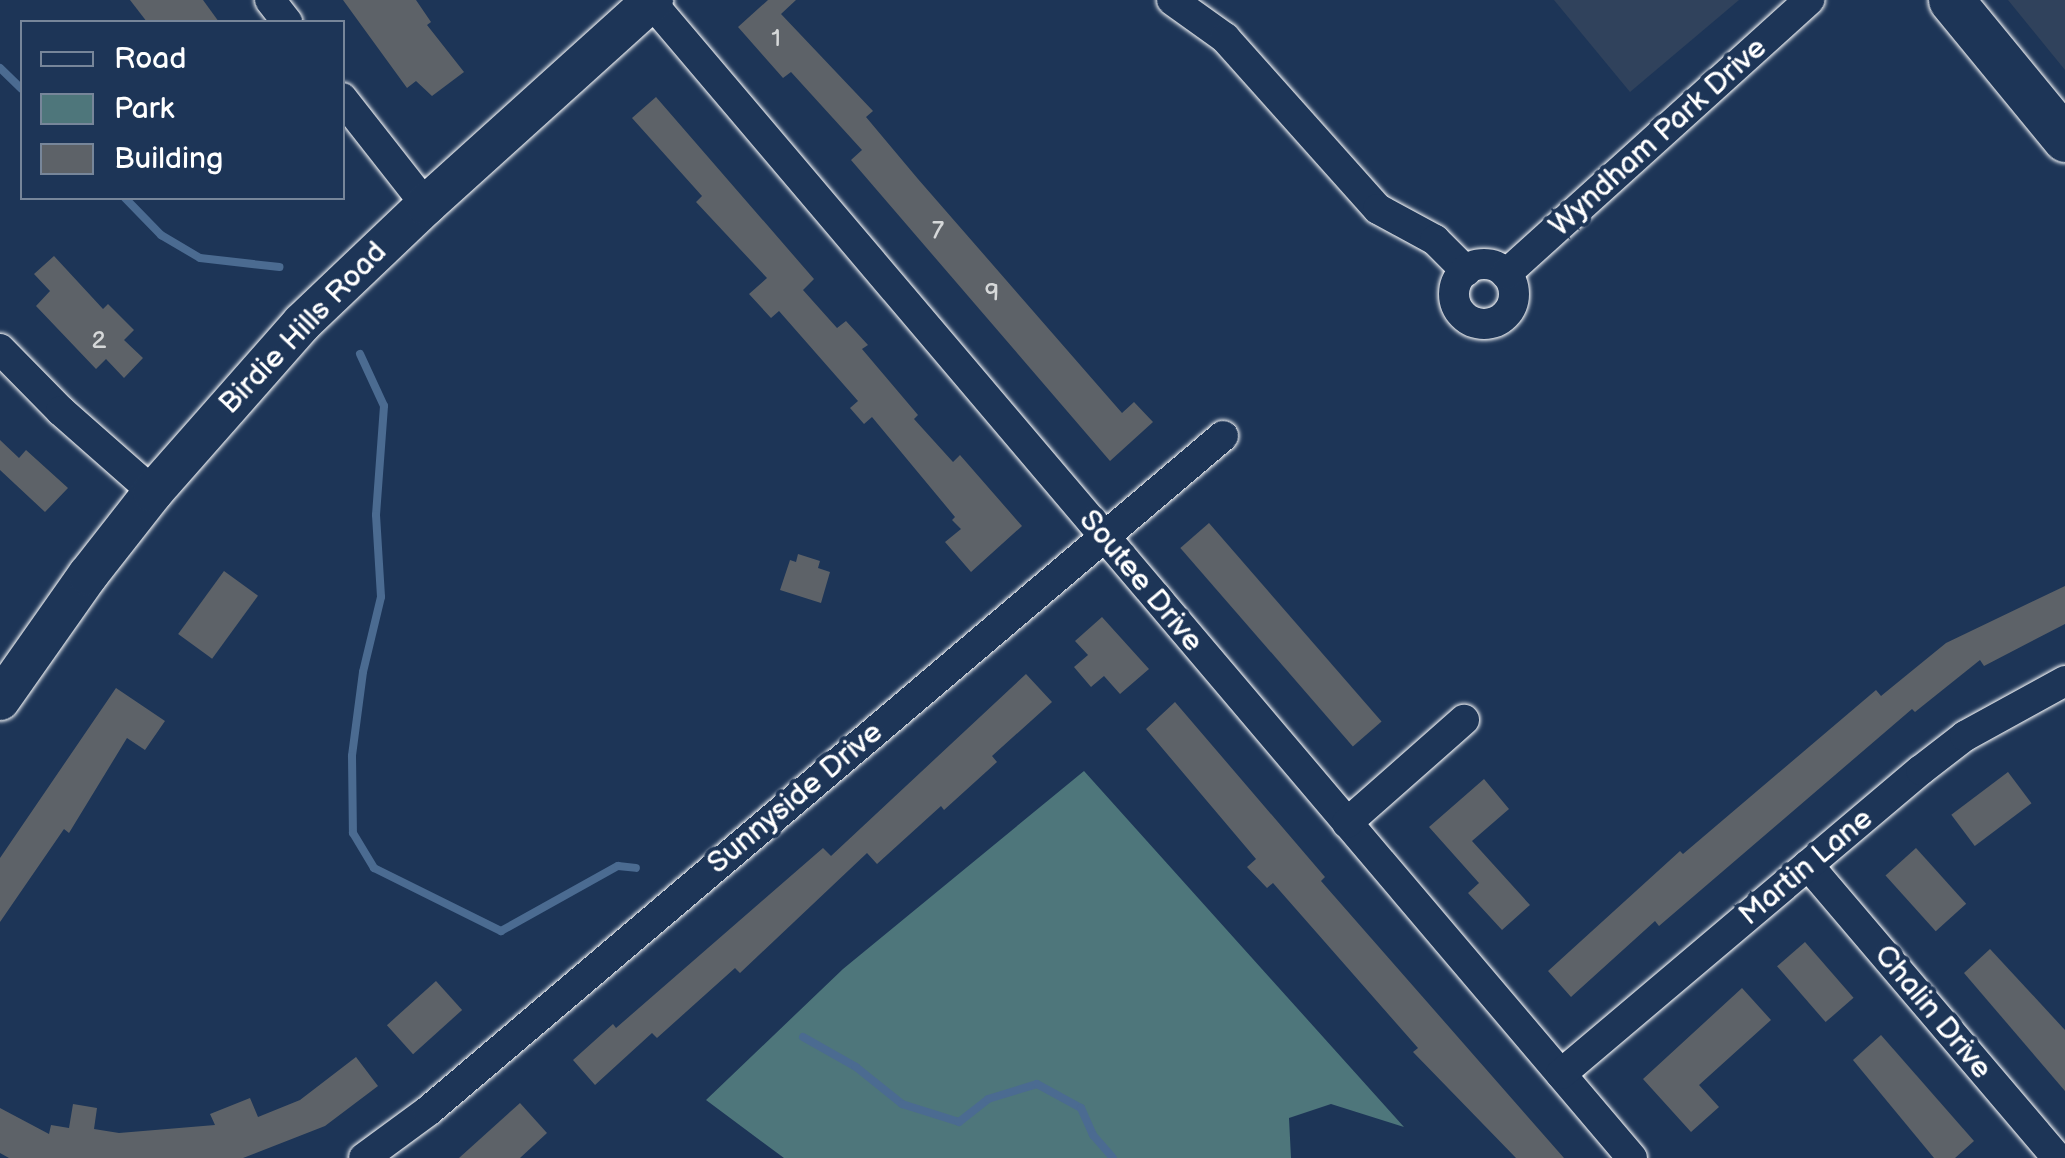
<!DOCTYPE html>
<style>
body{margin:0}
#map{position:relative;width:2065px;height:1158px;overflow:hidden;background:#1d3557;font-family:"Balsamiq Sans",sans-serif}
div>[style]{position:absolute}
.built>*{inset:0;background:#30425c}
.green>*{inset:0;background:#4e767b}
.stream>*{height:8px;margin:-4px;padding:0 4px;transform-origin:4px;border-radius:4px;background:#4b6b91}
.building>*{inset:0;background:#5d6268;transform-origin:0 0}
.roads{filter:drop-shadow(0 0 2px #fff) drop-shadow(0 0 2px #fff)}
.minor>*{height:30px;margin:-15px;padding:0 15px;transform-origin:15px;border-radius:15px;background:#1d3557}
.minor>.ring{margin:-15px;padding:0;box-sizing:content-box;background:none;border:30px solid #1d3557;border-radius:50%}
.secondary>*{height:40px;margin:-20px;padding:0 20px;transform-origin:20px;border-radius:20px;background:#1d3557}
.primary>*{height:45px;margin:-22.5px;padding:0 22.5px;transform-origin:22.5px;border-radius:22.5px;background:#1d3557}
span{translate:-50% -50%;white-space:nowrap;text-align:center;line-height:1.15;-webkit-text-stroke:8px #1d3557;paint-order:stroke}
.number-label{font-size:25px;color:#d6d8d9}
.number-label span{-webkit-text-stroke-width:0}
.street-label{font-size:30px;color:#fff}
.legend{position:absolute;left:20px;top:20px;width:325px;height:180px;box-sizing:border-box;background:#1d3557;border:2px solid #77869a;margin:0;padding:12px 18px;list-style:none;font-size:30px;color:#fff}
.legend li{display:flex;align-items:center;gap:20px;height:50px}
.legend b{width:50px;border:2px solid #77869a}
</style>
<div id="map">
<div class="built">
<div style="clip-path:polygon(1554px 0,1739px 0,1630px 92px)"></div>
<div style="clip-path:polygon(2008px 0,2065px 0,2065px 70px)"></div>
</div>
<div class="green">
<div style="clip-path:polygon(1084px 771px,1404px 1127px,1331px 1104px,1289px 1118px,1291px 1158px,784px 1158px,706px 1100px,843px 969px)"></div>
</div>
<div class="stream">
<div style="left:0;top:68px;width:30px;rotate:44deg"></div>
<div style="left:125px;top:198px;width:52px;rotate:45.8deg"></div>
<div style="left:161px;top:235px;width:45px;rotate:30.5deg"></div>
<div style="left:200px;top:258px;width:80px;rotate:6.5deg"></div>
<div style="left:360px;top:354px;width:57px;rotate:65.2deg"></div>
<div style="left:384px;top:406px;width:109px;rotate:94.2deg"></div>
<div style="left:376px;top:515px;width:82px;rotate:86.5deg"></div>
<div style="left:381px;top:597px;width:77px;rotate:103.5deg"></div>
<div style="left:363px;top:672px;width:85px;rotate:97.5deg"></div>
<div style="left:352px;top:756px;width:77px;rotate:89.3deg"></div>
<div style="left:353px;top:833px;width:41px;rotate:59deg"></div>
<div style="left:374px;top:868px;width:142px;rotate:26.4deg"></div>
<div style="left:501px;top:931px;width:134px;rotate:-29.1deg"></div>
<div style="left:618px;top:866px;width:18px;rotate:6deg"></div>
<div style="left:803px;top:1037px;width:61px;rotate:29.5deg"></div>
<div style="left:856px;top:1067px;width:59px;rotate:38.8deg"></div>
<div style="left:902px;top:1104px;width:60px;rotate:17.5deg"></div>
<div style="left:959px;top:1122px;width:37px;rotate:-38deg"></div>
<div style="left:988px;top:1099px;width:51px;rotate:-17deg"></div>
<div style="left:1037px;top:1084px;width:50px;rotate:28.6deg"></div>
<div style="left:1081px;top:1108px;width:30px;rotate:66deg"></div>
<div style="left:1093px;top:1135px;width:30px;rotate:49deg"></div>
</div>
<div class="building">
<div style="clip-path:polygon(130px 0,203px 0,219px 22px,147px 22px)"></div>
<div style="clip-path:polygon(343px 0,416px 0,431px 22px,427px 25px,464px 72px,432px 96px,416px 81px,407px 88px)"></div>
<div style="clip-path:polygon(768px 0,796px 0,781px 14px,873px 111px,866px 117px,918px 179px,1122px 413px,1134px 402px,1153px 422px,1110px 461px,851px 160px,862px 150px,791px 72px,783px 78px,738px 27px)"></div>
<div style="clip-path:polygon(656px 97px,814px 279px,803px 290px,837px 328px,846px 321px,868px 345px,862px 349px,918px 415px,914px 419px,953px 462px,960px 455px,1022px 526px,971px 572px,945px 542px,961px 529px,952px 520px,955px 517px,872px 417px,864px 424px,850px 408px,858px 401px,779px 311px,771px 318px,749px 294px,767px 278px,696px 202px,702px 196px,632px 118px)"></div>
<div style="clip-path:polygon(54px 256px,103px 309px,108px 304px,134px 330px,124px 340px,143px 358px,124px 378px,106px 359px,96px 369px,36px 306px,50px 291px,34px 274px)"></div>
<div style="clip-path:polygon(0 440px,19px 458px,26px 450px,68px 488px,45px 512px,0 470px)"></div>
<div style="left:1209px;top:523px;width:263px;height:38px;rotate:49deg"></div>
<div style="clip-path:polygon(798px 554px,820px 561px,818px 568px,830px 572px,821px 603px,780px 590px,790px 560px,796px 562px)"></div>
<div style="left:224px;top:571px;width:42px;height:78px;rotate:36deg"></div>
<div style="clip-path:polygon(2065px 586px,2065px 624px,1984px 666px,1980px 660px,1915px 712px,1912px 709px,1659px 926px,1655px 921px,1571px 997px,1548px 971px,1680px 851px,1683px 854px,1876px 690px,1881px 696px,1946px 643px)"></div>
<div style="clip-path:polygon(1102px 617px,1149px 669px,1120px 694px,1104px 676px,1091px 687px,1074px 667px,1088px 655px,1075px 641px)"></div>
<div style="clip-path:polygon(1026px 674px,1052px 702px,992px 756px,997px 762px,944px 810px,941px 806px,877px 864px,867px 853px,740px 973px,735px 968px,657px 1038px,652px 1033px,595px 1085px,573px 1060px,613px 1024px,616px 1028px,823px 848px,831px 856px)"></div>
<div style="clip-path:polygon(116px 688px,165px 721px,145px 750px,127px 738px,69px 833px,64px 829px,0 922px,0 858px)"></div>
<div style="clip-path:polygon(1175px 702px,1325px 877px,1321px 881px,1564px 1158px,1516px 1158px,1413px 1052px,1418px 1048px,1273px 883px,1267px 888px,1247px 867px,1256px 859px,1146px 729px)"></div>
<div style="left:2008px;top:772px;width:39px;height:71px;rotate:53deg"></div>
<div style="clip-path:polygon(1484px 779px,1509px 809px,1472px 841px,1530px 905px,1502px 930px,1468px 893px,1479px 883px,1429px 827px)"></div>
<div style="left:1916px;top:848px;width:75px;height:41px;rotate:48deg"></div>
<div style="left:1805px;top:942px;width:74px;height:37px;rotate:49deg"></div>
<div style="clip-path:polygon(1990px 949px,2065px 1030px,2065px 1091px,1964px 973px)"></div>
<div style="left:436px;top:981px;width:39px;height:66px;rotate:48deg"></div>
<div style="clip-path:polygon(1742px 988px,1771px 1020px,1699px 1085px,1719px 1107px,1691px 1132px,1643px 1079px)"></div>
<div style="clip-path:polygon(1881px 1035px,1974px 1141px,1955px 1158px,1934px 1158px,1853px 1060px)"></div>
<div style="clip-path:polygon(356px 1057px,378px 1086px,325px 1126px,243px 1158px,9px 1158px,0 1153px,0 1108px,49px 1134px,51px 1125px,69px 1128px,73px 1104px,97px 1108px,94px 1129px,119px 1133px,215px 1125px,210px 1114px,250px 1098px,258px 1117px,300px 1100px)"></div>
<div style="clip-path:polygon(520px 1103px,547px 1133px,520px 1158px,459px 1158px)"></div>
</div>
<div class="roads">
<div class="minor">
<div style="left:270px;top:0;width:28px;rotate:52deg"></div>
<div style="left:1172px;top:0;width:65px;rotate:35.6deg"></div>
<div style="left:1225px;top:38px;width:229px;rotate:48.2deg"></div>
<div style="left:1378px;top:209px;width:65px;rotate:28.5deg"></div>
<div style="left:1435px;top:240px;width:44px;rotate:45deg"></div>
<div style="left:651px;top:2px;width:1516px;rotate:49.68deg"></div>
<div style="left:342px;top:98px;width:136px;rotate:51.9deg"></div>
<div class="ring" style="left:1454px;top:264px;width:30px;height:30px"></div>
<div style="left:1506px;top:274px;width:409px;rotate:-42.1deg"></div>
<div style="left:0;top:349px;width:87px;rotate:45.5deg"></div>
<div style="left:61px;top:411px;width:123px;rotate:41.4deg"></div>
<div style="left:1347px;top:823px;width:156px;rotate:-41.4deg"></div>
<div style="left:1808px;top:865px;width:385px;rotate:49.6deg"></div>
<div style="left:1561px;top:1074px;width:471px;rotate:-40.2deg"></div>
<div style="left:1921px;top:770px;width:56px;rotate:-37.7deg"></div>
<div style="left:1965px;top:736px;width:114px;rotate:-28.8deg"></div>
<div style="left:364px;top:1158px;width:79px;rotate:-36.3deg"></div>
<div style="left:428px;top:1111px;width:1043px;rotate:-40.33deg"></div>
</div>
<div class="secondary">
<div style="left:0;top:700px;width:153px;rotate:-54.9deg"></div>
<div style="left:88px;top:575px;width:105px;rotate:-51.9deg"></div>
<div style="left:153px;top:492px;width:225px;rotate:-48.6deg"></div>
<div style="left:302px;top:323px;width:171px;rotate:-43.6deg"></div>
<div style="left:426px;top:205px;width:306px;rotate:-42.1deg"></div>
</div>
<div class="primary">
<div style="left:1951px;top:0;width:180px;rotate:50.6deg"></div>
</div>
</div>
<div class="number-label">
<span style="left:776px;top:39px">1</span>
<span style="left:938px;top:231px">7</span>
<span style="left:992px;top:293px">9</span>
<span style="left:99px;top:341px">2</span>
</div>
<div class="street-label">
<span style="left:1658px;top:137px;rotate:-42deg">Wyndham Park Drive</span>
<span style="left:303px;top:328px;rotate:-46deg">Birdie Hills Road</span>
<span style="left:1141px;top:581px;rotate:50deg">Soutee Drive</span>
<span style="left:795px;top:798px;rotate:-40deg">Sunnyside Drive</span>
<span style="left:1806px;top:867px;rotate:-40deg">Martin Lane</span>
<span style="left:1933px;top:1012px;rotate:50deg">Chalin Drive</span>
</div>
<ul class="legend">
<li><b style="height:12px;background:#1d3557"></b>Road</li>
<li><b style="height:28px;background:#4e767b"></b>Park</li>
<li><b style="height:28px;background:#5d6268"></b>Building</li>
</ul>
</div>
